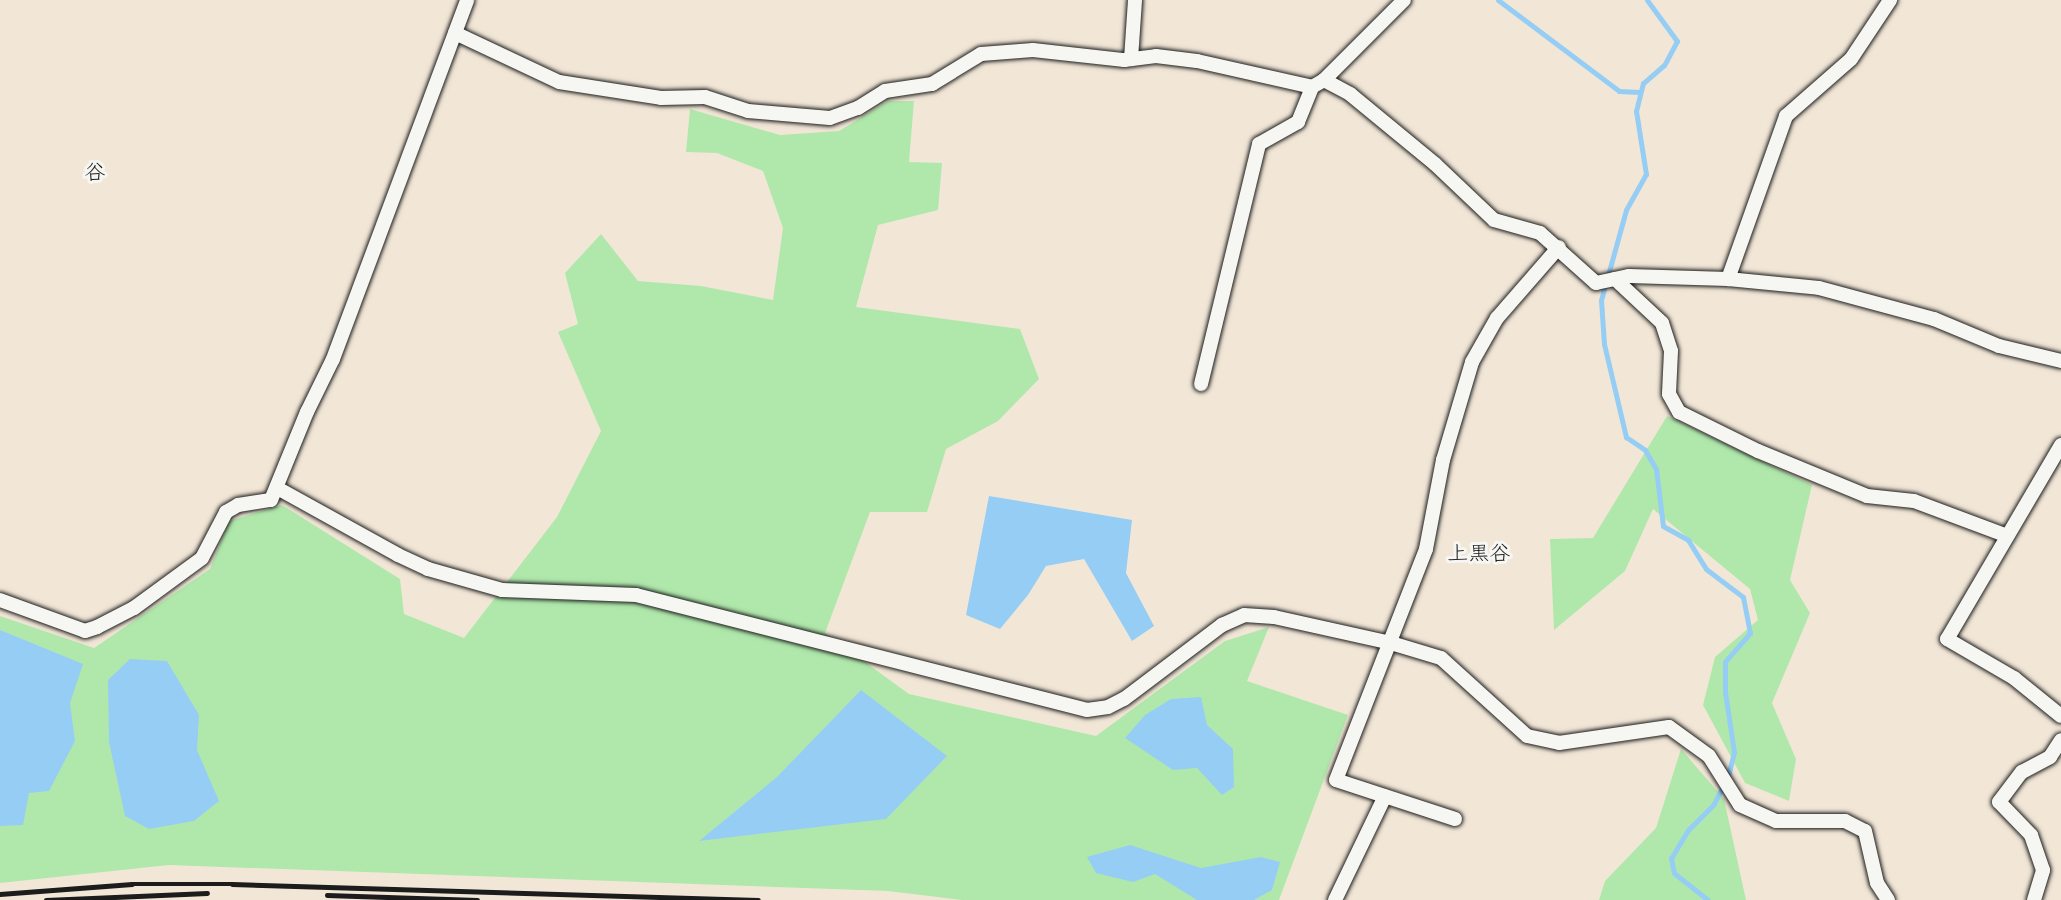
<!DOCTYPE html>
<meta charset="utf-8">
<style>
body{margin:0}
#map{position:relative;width:2061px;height:900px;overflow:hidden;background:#f2e7d7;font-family:"Balsamiq Sans","Klee One",sans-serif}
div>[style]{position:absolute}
.green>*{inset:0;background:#b0e8ac}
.water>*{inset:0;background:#96cdf5}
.stream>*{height:5px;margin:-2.5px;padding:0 2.5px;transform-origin:2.5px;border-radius:2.5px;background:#96cdf5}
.roads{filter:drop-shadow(0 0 2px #1c1c1c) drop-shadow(0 0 2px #1c1c1c)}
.minor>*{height:14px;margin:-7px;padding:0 7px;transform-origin:7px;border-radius:7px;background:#f6f6f2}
.rail>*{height:4.5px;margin:-2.25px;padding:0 2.25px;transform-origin:2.25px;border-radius:2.25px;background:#1c1c1c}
span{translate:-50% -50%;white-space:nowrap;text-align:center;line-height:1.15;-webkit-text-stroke:6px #f6f6f2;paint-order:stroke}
.quarter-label{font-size:21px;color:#1c1c1c}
</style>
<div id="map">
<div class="green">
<div style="clip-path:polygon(888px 101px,914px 101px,909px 162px,942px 163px,938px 210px,878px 225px,856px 307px,1020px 329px,1039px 379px,998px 421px,946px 449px,927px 512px,870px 512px,825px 633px,909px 694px,1096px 736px,1225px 641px,1269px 627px,1247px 681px,1348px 715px,1279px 900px,962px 900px,888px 891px,169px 865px,0 883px,0 616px,94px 648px,210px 569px,229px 521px,282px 505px,400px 579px,404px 614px,464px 638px,557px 517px,601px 431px,558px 332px,578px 324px,565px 273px,601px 234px,638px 281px,701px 286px,773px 300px,783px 228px,763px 171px,717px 153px,686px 152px,690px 109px,780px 135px,839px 131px)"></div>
<div style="clip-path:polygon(1667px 416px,1812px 485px,1790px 580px,1810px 613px,1772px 703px,1796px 759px,1789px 801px,1745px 783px,1703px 705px,1715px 657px,1758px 620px,1750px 589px,1653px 509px,1625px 571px,1554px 630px,1550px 539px,1593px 538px)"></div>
<div style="clip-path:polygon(1681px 749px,1724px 799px,1746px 900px,1599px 900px,1605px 881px,1656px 828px)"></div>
</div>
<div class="water">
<div style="clip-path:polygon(989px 496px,1132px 520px,1126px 573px,1154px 626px,1132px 641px,1084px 559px,1046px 566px,1028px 595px,1000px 629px,966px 615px)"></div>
<div style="clip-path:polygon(0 630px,83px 664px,70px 703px,75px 741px,49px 791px,29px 793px,23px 825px,0 826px)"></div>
<div style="clip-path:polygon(130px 659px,167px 661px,199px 715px,197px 750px,219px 801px,194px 821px,149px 829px,125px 816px,109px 742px,108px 680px)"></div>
<div style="clip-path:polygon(861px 690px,947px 756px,886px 819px,699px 841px,777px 777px)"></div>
<div style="clip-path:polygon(1201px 697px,1207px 725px,1233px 749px,1234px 787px,1222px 795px,1197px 768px,1173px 770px,1125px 738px,1145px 715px,1171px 699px)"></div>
<div style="clip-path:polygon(1130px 845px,1201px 868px,1261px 857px,1280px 862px,1272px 890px,1254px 900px,1197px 900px,1155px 874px,1133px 882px,1096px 873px,1087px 857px)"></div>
</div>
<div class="stream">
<div style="left:1498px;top:0;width:151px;rotate:36.9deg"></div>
<div style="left:1619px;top:91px;width:21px;rotate:3deg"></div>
<div style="left:1647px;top:0;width:51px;rotate:53.8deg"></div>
<div style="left:1677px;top:41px;width:27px;rotate:118deg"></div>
<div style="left:1664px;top:65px;width:28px;rotate:139deg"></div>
<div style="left:1643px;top:83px;width:29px;rotate:104deg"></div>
<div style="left:1636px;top:111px;width:64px;rotate:81deg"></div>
<div style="left:1646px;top:174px;width:41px;rotate:119.1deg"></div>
<div style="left:1626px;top:210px;width:93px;rotate:105.5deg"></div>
<div style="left:1601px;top:300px;width:44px;rotate:86.1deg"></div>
<div style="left:1604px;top:344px;width:96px;rotate:76.7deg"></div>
<div style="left:1626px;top:437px;width:23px;rotate:34deg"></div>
<div style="left:1645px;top:450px;width:22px;rotate:60deg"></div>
<div style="left:1656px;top:469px;width:57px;rotate:83deg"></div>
<div style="left:1663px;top:526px;width:29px;rotate:29deg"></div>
<div style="left:1688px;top:540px;width:34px;rotate:58deg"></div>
<div style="left:1706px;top:569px;width:46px;rotate:37.1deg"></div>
<div style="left:1743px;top:597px;width:37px;rotate:79deg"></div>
<div style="left:1750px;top:633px;width:38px;rotate:131deg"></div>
<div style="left:1725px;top:662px;width:30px;rotate:90deg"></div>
<div style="left:1725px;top:692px;width:61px;rotate:81.5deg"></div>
<div style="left:1734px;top:752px;width:25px;rotate:104deg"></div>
<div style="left:1728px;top:776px;width:31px;rotate:117deg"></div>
<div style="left:1714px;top:804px;width:37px;rotate:135deg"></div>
<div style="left:1688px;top:830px;width:33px;rotate:121deg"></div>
<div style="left:1671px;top:858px;width:15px;rotate:79deg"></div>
<div style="left:1674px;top:873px;width:43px;rotate:38.5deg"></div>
</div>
<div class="roads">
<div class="minor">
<div style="left:455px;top:33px;width:115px;rotate:25.2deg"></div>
<div style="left:559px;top:82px;width:103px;rotate:8.9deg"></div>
<div style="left:661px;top:98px;width:44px;rotate:-1.3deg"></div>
<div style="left:705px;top:97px;width:45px;rotate:18deg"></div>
<div style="left:748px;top:111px;width:82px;rotate:4.9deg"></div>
<div style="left:830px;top:118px;width:30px;rotate:-20deg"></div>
<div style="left:858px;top:108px;width:32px;rotate:-32deg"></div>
<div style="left:885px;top:91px;width:48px;rotate:-8.5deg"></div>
<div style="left:932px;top:84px;width:57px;rotate:-31.5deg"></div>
<div style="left:981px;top:54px;width:52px;rotate:-4.4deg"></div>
<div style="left:1033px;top:50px;width:92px;rotate:6.3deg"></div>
<div style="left:1124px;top:60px;width:32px;rotate:-7deg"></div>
<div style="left:1156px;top:56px;width:41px;rotate:7deg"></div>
<div style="left:1197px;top:61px;width:118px;rotate:12.7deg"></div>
<div style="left:1312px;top:87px;width:14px;rotate:-30deg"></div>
<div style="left:1324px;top:80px;width:113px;rotate:-45deg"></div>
<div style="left:1131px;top:59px;width:59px;rotate:-86.1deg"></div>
<div style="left:1324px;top:80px;width:30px;rotate:28deg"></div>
<div style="left:1350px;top:94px;width:110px;rotate:39.5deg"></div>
<div style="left:1435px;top:164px;width:81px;rotate:43.5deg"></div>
<div style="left:1494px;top:220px;width:48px;rotate:15.8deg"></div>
<div style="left:1540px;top:233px;width:75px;rotate:41.8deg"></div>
<div style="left:1596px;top:283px;width:34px;rotate:-12deg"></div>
<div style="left:1629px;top:276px;width:99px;rotate:1.7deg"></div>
<div style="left:1728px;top:279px;width:91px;rotate:5.6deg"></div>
<div style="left:1819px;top:288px;width:119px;rotate:15.1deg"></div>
<div style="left:1934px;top:319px;width:70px;rotate:22.6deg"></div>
<div style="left:1999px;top:346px;width:64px;rotate:13.6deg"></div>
<div style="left:1615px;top:279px;width:64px;rotate:43.1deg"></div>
<div style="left:1662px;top:323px;width:29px;rotate:72deg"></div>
<div style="left:1671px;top:351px;width:43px;rotate:92.7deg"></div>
<div style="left:1669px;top:394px;width:21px;rotate:61deg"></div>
<div style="left:1679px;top:412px;width:88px;rotate:26.3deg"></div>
<div style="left:1758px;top:451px;width:118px;rotate:22.4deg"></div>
<div style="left:1867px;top:496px;width:47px;rotate:6.1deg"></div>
<div style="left:1914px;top:501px;width:97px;rotate:20.5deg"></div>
<div style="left:1728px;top:279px;width:173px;rotate:-70.4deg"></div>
<div style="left:1786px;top:116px;width:86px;rotate:-41.2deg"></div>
<div style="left:1851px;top:59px;width:71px;rotate:-56.5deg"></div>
<div style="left:1201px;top:384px;width:247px;rotate:-76.4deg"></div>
<div style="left:1259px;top:144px;width:45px;rotate:-29.4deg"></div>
<div style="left:1298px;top:122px;width:38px;rotate:-68deg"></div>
<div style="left:2061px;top:445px;width:225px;rotate:120.4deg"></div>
<div style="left:1947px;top:639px;width:78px;rotate:30.2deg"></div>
<div style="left:2014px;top:678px;width:60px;rotate:39deg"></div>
<div style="left:279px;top:489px;width:136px;rotate:29deg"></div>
<div style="left:398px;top:555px;width:33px;rotate:25deg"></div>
<div style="left:428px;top:569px;width:77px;rotate:15.8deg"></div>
<div style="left:502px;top:590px;width:134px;rotate:2.1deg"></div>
<div style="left:636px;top:595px;width:465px;rotate:14.3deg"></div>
<div style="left:1087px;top:710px;width:21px;rotate:-8deg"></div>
<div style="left:1108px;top:707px;width:18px;rotate:-27deg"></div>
<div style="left:1124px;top:699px;width:123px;rotate:-37.1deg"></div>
<div style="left:1222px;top:625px;width:24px;rotate:-24deg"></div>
<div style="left:1244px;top:615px;width:30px;rotate:4deg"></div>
<div style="left:1274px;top:617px;width:120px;rotate:12.5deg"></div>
<div style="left:1391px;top:643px;width:52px;rotate:16.7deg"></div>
<div style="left:1441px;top:658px;width:116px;rotate:42.2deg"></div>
<div style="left:1527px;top:736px;width:33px;rotate:12deg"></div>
<div style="left:1559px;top:743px;width:111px;rotate:-8.3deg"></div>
<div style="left:1669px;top:727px;width:49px;rotate:35.9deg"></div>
<div style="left:1709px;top:756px;width:58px;rotate:57.7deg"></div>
<div style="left:1740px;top:805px;width:39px;rotate:24deg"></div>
<div style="left:1776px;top:821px;width:69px"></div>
<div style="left:1845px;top:821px;width:22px;rotate:27deg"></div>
<div style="left:1865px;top:831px;width:53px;rotate:77deg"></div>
<div style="left:1877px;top:883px;width:20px;rotate:57deg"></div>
<div style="left:0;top:600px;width:90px;rotate:20deg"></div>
<div style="left:85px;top:631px;width:13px;rotate:-18deg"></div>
<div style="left:97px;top:627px;width:42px;rotate:-27.2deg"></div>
<div style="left:134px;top:608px;width:84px;rotate:-36.3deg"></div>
<div style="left:202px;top:558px;width:52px;rotate:-62.4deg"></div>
<div style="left:226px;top:512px;width:14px;rotate:-30deg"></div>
<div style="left:238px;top:505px;width:33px;rotate:-9deg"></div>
<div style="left:271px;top:500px;width:95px;rotate:-67.8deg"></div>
<div style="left:307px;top:412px;width:59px;rotate:-63.9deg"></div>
<div style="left:333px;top:359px;width:383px;rotate:-69.5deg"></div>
<div style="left:1455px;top:819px;width:125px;rotate:-161.9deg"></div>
<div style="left:1336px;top:780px;width:248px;rotate:-68.7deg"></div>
<div style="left:1426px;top:549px;width:91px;rotate:-79.2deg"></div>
<div style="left:1443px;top:460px;width:102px;rotate:-73.5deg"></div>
<div style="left:1472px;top:362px;width:51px;rotate:-60.4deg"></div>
<div style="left:1497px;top:318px;width:94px;rotate:-48.9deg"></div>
<div style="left:1335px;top:900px;width:115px;rotate:-64.3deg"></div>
<div style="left:2034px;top:900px;width:31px;rotate:-73deg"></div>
<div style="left:2043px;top:870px;width:37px;rotate:-109deg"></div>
<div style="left:2031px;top:835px;width:46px;rotate:-134.1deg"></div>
<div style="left:1999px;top:802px;width:38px;rotate:-53deg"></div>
<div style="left:2022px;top:772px;width:32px;rotate:-28deg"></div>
<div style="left:2050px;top:757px;width:20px;rotate:-57deg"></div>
</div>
</div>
<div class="rail">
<div style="left:0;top:894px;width:132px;rotate:-4.3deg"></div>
<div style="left:132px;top:884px;width:100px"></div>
<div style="left:232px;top:884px;width:526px;rotate:1.74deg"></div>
<div style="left:327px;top:895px;width:150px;rotate:1.9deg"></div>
<div style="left:46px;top:900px;width:161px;rotate:-2.5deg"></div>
</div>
<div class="quarter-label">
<span style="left:95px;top:173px">谷</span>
<span style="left:1479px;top:554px">上黒谷</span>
</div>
</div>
